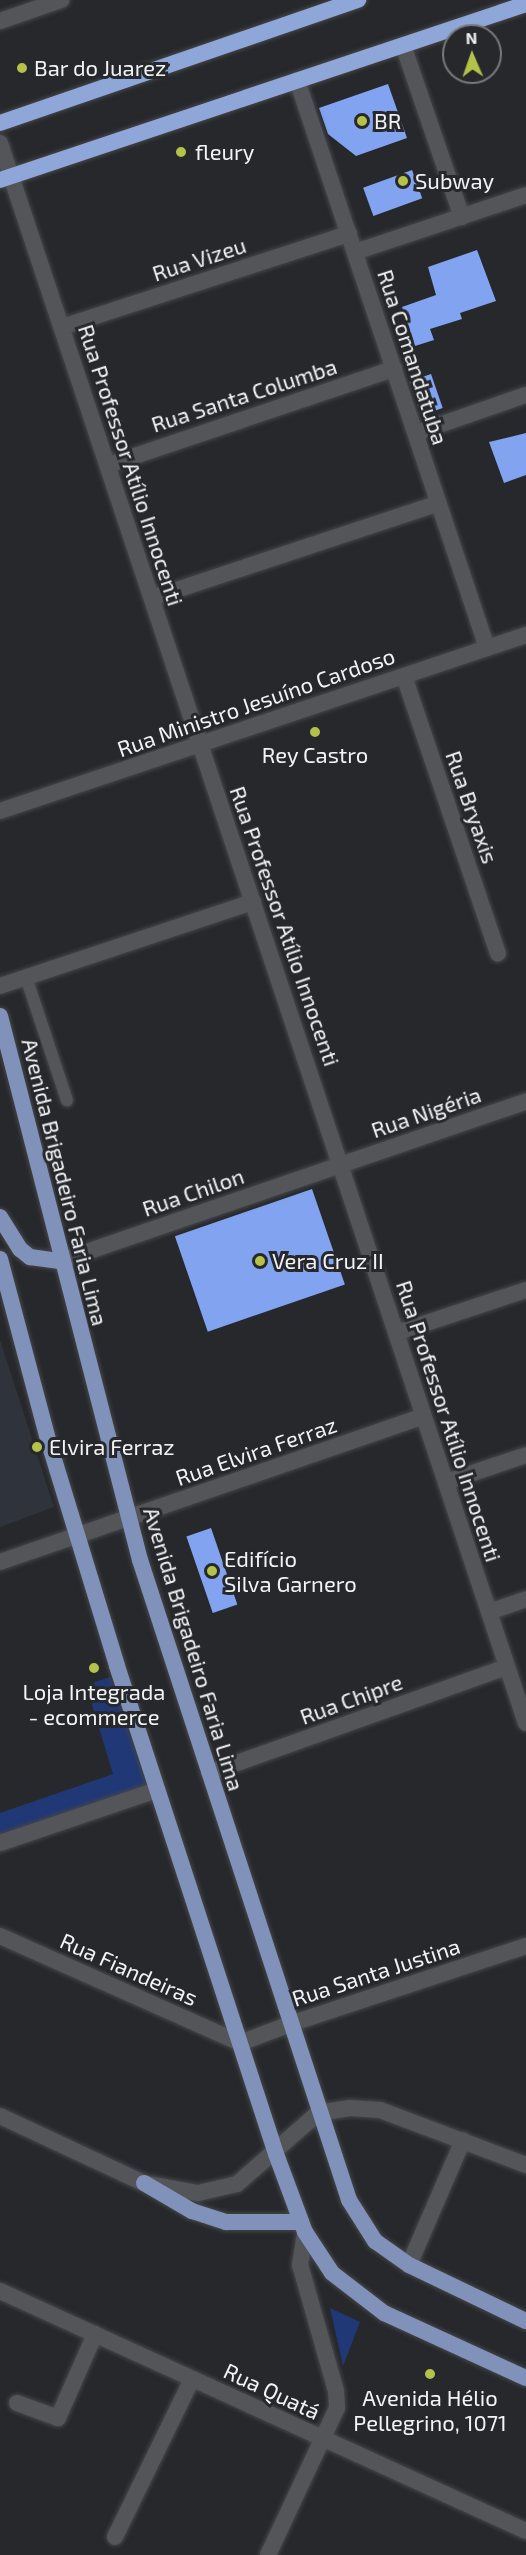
<!DOCTYPE html>
<meta charset="utf-8">
<style>
body{margin:0}
#map{position:relative;width:526px;height:2555px;overflow:hidden;background:#26282b;font-family:"Exo 2",sans-serif}
div>[style]{position:absolute}
.built>*{inset:0;background:#2f333b}
.green>*{inset:0;background:#203876}
.building>*{inset:0;background:#82a4f0;transform-origin:0 0}
.roads{filter:drop-shadow(0 0 2px #454649) drop-shadow(0 0 2px #454649)}
.pedestrian>*{height:12px;margin:-6px;padding:0 6px;transform-origin:6px;border-radius:6px;background:#535559}
.minor>*{height:16px;margin:-8px;padding:0 8px;transform-origin:8px;border-radius:8px;background:#535559}
.tertiary>*{height:16px;margin:-8px;padding:0 8px;transform-origin:8px;border-radius:8px;background:#535559}
.primary>*{height:16px;margin:-8px;padding:0 8px;transform-origin:8px;border-radius:8px;background:#8092b9}
.trunk>*{height:16px;margin:-8px;padding:0 8px;transform-origin:8px;border-radius:8px;background:#8fa6d9}
.dots>*{width:16px;height:16px;translate:-50% -50%;box-sizing:border-box;border:3px solid #26282b;border-radius:50%}
span{translate:-50% -50%;white-space:nowrap;text-align:center;line-height:1.15;-webkit-text-stroke:6px #26282b;paint-order:stroke}
.poi-label{font-size:22px;color:#f2f3f5}
.left{translate:0 -50%;text-align:left}
.street-label{font-size:22px;color:#f2f3f5}
.north{position:absolute;left:442px;top:24px;width:60px;height:60px;box-sizing:border-box;background:#26282b;border:2px solid #78797c;border-radius:50%;rotate:358deg;font-size:16px;font-weight:700;line-height:24px;text-align:center;color:#f2f3f5}
.north::after{content:'';display:block;margin:auto;width:21px;height:27px;background:#b4c24a;clip-path:polygon(50% 0,100% 100%,50% 72%,0 100%)}
</style>
<div id="map">
<div class="built">
<div style="clip-path:polygon(0 1340px,54px 1507px,0 1527px)"></div>
</div>
<div class="green">
<div style="clip-path:polygon(110px 1677px,147px 1785px,0 1835px,0 1813px,113px 1774px,86px 1685px)"></div>
<div style="clip-path:polygon(330px 2308px,360px 2322px,343px 2366px)"></div>
</div>
<div class="building">
<div style="clip-path:polygon(388px 84px,407px 138px,356px 156px,328px 134px,319px 108px)"></div>
<div style="left:412px;top:170px;width:30px;height:52px;rotate:70deg"></div>
<div style="clip-path:polygon(477px 250px,496px 301px,460px 313px,462px 319px,430px 329px,434px 340px,415px 346px,402px 307px,436px 295px,428px 267px)"></div>
<div style="left:431px;top:374px;width:36px;height:23px;rotate:71deg"></div>
<div style="clip-path:polygon(526px 433px,526px 475px,504px 483px,489px 442px)"></div>
<div style="left:312px;top:1189px;width:101px;height:145px;rotate:71deg"></div>
<div style="left:211px;top:1528px;width:81px;height:26px;rotate:71deg"></div>
</div>
<div class="roads">
<div class="pedestrian">
<div style="left:26px;top:977px;width:130px;rotate:71.6deg"></div>
</div>
<div class="minor">
<div style="left:0;top:21px;width:65px;rotate:-19deg"></div>
<div style="left:403px;top:45px;width:182px;rotate:71.1deg"></div>
<div style="left:297px;top:80px;width:599px;rotate:71.5deg"></div>
<div style="left:0;top:143px;width:1665px;rotate:71.59deg"></div>
<div style="left:355px;top:252px;width:180px;rotate:-18.4deg"></div>
<div style="left:62px;top:327px;width:302px;rotate:-18deg"></div>
<div style="left:416px;top:433px;width:116px;rotate:-19.1deg"></div>
<div style="left:108px;top:465px;width:302px;rotate:-18.6deg"></div>
<div style="left:152px;top:598px;width:300px;rotate:-18.3deg"></div>
<div style="left:404px;top:676px;width:293px;rotate:71.3deg"></div>
<div style="left:0;top:811px;width:555px;rotate:-18.5deg"></div>
<div style="left:0;top:986px;width:267px;rotate:-18.4deg"></div>
<div style="left:60px;top:1261px;width:493px;rotate:-18.9deg"></div>
<div style="left:396px;top:1333px;width:137px;rotate:-18.3deg"></div>
<div style="left:446px;top:1482px;width:84px;rotate:-18.6deg"></div>
<div style="left:0;top:1562px;width:448px;rotate:-19deg"></div>
<div style="left:489px;top:1612px;width:39px;rotate:-19deg"></div>
<div style="left:209px;top:1773px;width:316px;rotate:-19.6deg"></div>
<div style="left:0;top:1843px;width:166px;rotate:-18.7deg"></div>
<div style="left:290px;top:2024px;width:249px;rotate:-18.3deg"></div>
<div style="left:409px;top:2265px;width:136px;rotate:-66.6deg"></div>
<div style="left:0;top:2291px;width:578px;rotate:24.53deg"></div>
<div style="left:17px;top:2403px;width:44px;rotate:20.1deg"></div>
<div style="left:58px;top:2418px;width:92px;rotate:-66.2deg"></div>
<div style="left:115px;top:2537px;width:176px;rotate:-64deg"></div>
<div style="left:268px;top:2555px;width:162px;rotate:-64.9deg"></div>
<div style="left:337px;top:2408px;width:17px;rotate:-93deg"></div>
<div style="left:336px;top:2391px;width:131px;rotate:-105.9deg"></div>
<div style="left:300px;top:2265px;width:33px;rotate:-81deg"></div>
</div>
<div class="tertiary">
<div style="left:0;top:1936px;width:263px;rotate:24deg"></div>
<div style="left:240px;top:2043px;width:53px;rotate:-20.8deg"></div>
<div style="left:0;top:2116px;width:159px;rotate:25deg"></div>
<div style="left:144px;top:2183px;width:55px;rotate:10.5deg"></div>
<div style="left:198px;top:2193px;width:40px;rotate:-13deg"></div>
<div style="left:237px;top:2184px;width:108px;rotate:-41.2deg"></div>
<div style="left:318px;top:2113px;width:32px;rotate:-9deg"></div>
<div style="left:350px;top:2108px;width:30px;rotate:4deg"></div>
<div style="left:380px;top:2110px;width:156px;rotate:20.6deg"></div>
</div>
<div class="primary">
<div style="left:0;top:1016px;width:562px;rotate:75.57deg"></div>
<div style="left:140px;top:1560px;width:673px;rotate:71.91deg"></div>
<div style="left:349px;top:2200px;width:49px;rotate:57.6deg"></div>
<div style="left:375px;top:2241px;width:42px;rotate:35.2deg"></div>
<div style="left:409px;top:2265px;width:130px;rotate:25.6deg"></div>
<div style="left:0;top:1217px;width:38px;rotate:58deg"></div>
<div style="left:20px;top:1249px;width:13px;rotate:39deg"></div>
<div style="left:30px;top:1257px;width:30px;rotate:8deg"></div>
<div style="left:0;top:1259px;width:190px;rotate:75.1deg"></div>
<div style="left:49px;top:1443px;width:233px;rotate:73deg"></div>
<div style="left:117px;top:1666px;width:513px;rotate:71.95deg"></div>
<div style="left:276px;top:2154px;width:83px;rotate:69.6deg"></div>
<div style="left:305px;top:2232px;width:49px;rotate:56.6deg"></div>
<div style="left:332px;top:2273px;width:66px;rotate:37.6deg"></div>
<div style="left:384px;top:2313px;width:156px;rotate:24.6deg"></div>
<div style="left:144px;top:2183px;width:56px;rotate:30.3deg"></div>
<div style="left:192px;top:2211px;width:36px;rotate:18deg"></div>
<div style="left:226px;top:2222px;width:75px"></div>
</div>
<div class="trunk">
<div style="left:0;top:123px;width:379px;rotate:-19deg"></div>
<div style="left:0;top:180px;width:555px;rotate:-18.5deg"></div>
</div>
</div>
<div class="dots">
<div style="left:22px;top:68px;background:#b4c24a"></div>
<div style="left:362px;top:121px;background:#b4c24a"></div>
<div style="left:181px;top:152px;background:#b4c24a"></div>
<div style="left:403px;top:181px;background:#b4c24a"></div>
<div style="left:315px;top:732px;background:#b4c24a"></div>
<div style="left:260px;top:1261px;background:#b4c24a"></div>
<div style="left:37px;top:1447px;background:#b4c24a"></div>
<div style="left:212px;top:1571px;background:#b4c24a"></div>
<div style="left:94px;top:1668px;background:#b4c24a"></div>
<div style="left:430px;top:2374px;background:#b4c24a"></div>
</div>
<div class="poi-label">
<span class="left" style="left:34px;top:68px">Bar do Juarez</span>
<span class="left" style="left:374px;top:121px">BR</span>
<span class="left" style="left:195px;top:152px">fleury</span>
<span class="left" style="left:415px;top:181px">Subway</span>
<span style="left:315px;top:755px">Rey Castro</span>
<span class="left" style="left:272px;top:1261px">Vera Cruz II</span>
<span class="left" style="left:49px;top:1447px">Elvira Ferraz</span>
<span class="left" style="left:224px;top:1571px">Edifício<br>Silva Garnero</span>
<span style="left:94px;top:1704px">Loja Integrada<br>- ecommerce</span>
<span style="left:430px;top:2410px">Avenida Hélio<br>Pellegrino, 1071</span>
</div>
<div class="street-label">
<span style="left:199px;top:259px;rotate:-18deg">Rua Vizeu</span>
<span style="left:413px;top:357px;rotate:72deg">Rua Comandatuba</span>
<span style="left:244px;top:395px;rotate:-18deg">Rua Santa Columba</span>
<span style="left:131px;top:465px;rotate:72deg">Rua Professor Atílio Innocenti</span>
<span style="left:256px;top:702px;rotate:-19deg">Rua Ministro Jesuíno Cardoso</span>
<span style="left:472px;top:807px;rotate:71deg">Rua Bryaxis</span>
<span style="left:285px;top:926px;rotate:71deg">Rua Professor Atílio Innocenti</span>
<span style="left:426px;top:1112px;rotate:-19deg">Rua Nigéria</span>
<span style="left:65px;top:1182px;rotate:76deg">Avenida Brigadeiro Faria Lima</span>
<span style="left:193px;top:1192px;rotate:-19deg">Rua Chilon</span>
<span style="left:449px;top:1421px;rotate:72deg">Rua Professor Atílio Innocenti</span>
<span style="left:256px;top:1451px;rotate:-19deg">Rua Elvira Ferraz</span>
<span style="left:194px;top:1649px;rotate:73deg">Avenida Brigadeiro Faria Lima</span>
<span style="left:351px;top:1699px;rotate:-20deg">Rua Chipre</span>
<span style="left:129px;top:1969px;rotate:24deg">Rua Fiandeiras</span>
<span style="left:376px;top:1972px;rotate:-18deg">Rua Santa Justina</span>
<span style="left:272px;top:2391px;rotate:25deg">Rua Quatá</span>
</div>
<div class="north">N</div>
</div>
